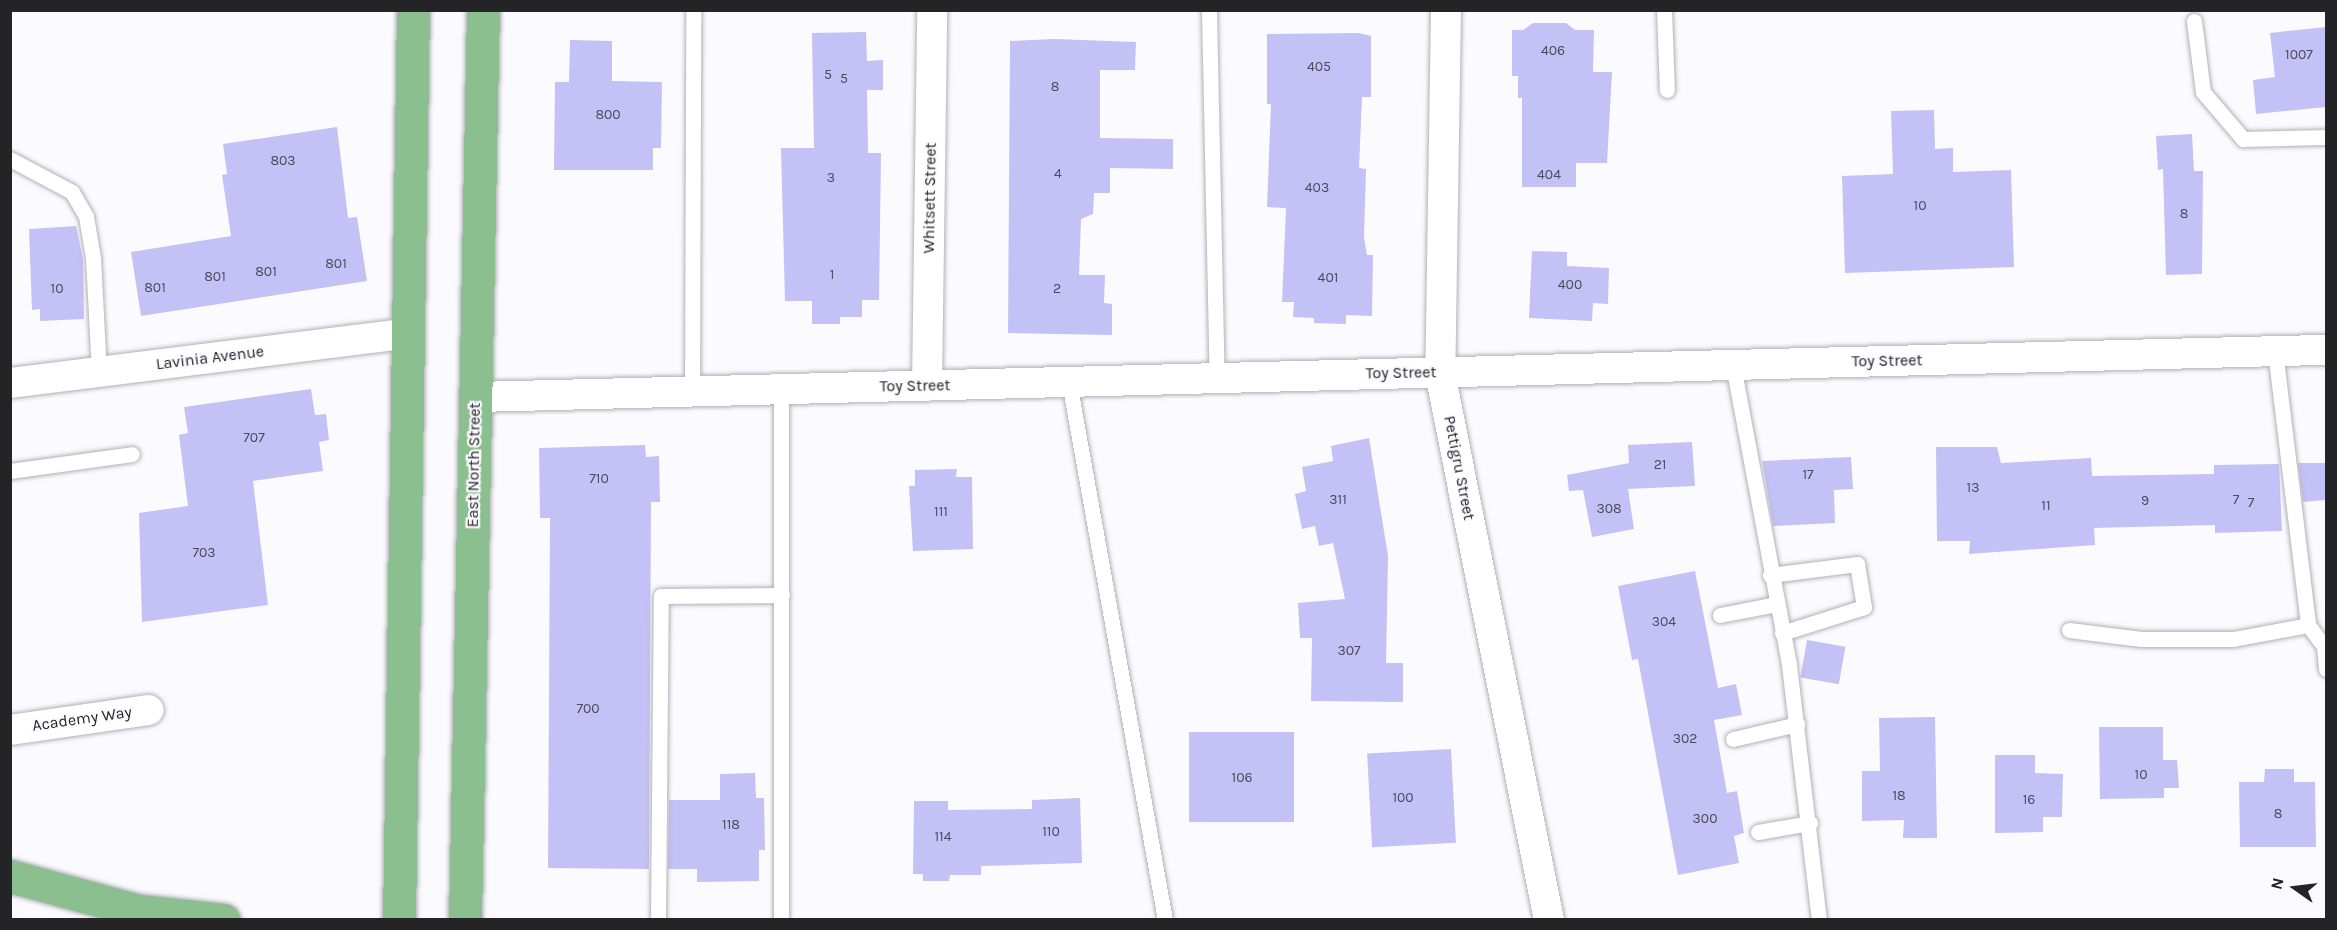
<!DOCTYPE html>
<style>
body{margin:0}
#map{position:relative;width:2337px;height:930px;overflow:hidden;background:#fbfbff;font-family:Karla,sans-serif}
div>[style]{position:absolute}
.building>*{inset:0;background:#c3c1f5;transform-origin:0 0}
.roads{filter:drop-shadow(0 0 2px #b0b0b7) drop-shadow(0 0 2px #b0b0b7)}
.service>*{height:15px;margin:-7.5px;padding:0 7.5px;transform-origin:7.5px;border-radius:7.5px;background:#fff}
.minor>*{height:30px;margin:-15px;padding:0 15px;transform-origin:15px;border-radius:15px;background:#fff}
.trunk>*{height:33px;margin:-16.5px;padding:0 16.5px;transform-origin:16.5px;border-radius:16.5px;background:#8cbf90}
span{translate:-50% -50%;white-space:nowrap;text-align:center;line-height:1.15;-webkit-text-stroke:4.5px #fbfbff;paint-order:stroke}
.number-label{font-size:14px;color:#4c4b5a}
.number-label span{-webkit-text-stroke-width:0}
.street-label{font-size:16px;color:#242427}
.frame{position:absolute;inset:0;border:12px solid #242427;pointer-events:none}
.north{position:absolute;left:2265px;top:858px;width:60px;height:60px;-webkit-text-stroke:4px #fbfbff;paint-order:stroke;rotate:284deg;font-size:16px;font-weight:700;line-height:24px;text-align:center;color:#242427}
.north::after{content:'';display:block;margin:auto;width:21px;height:27px;background:#242427;clip-path:polygon(50% 0,100% 100%,50% 72%,0 100%)}
</style>
<div id="map">
<div class="building">
<div style="clip-path:polygon(1533px 23px,1566px 23px,1575px 30px,1594px 30px,1593px 72px,1612px 72px,1607px 163px,1576px 163px,1576px 187px,1522px 187px,1522px 98px,1518px 98px,1518px 76px,1512px 76px,1512px 30px,1523px 30px)"></div>
<div style="clip-path:polygon(2326px 27px,2326px 107px,2256px 114px,2253px 80px,2275px 77px,2270px 33px)"></div>
<div style="clip-path:polygon(866px 32px,867px 61px,883px 60px,883px 90px,867px 90px,868px 153px,881px 153px,879px 300px,862px 300px,862px 317px,840px 317px,840px 324px,812px 324px,812px 301px,785px 301px,781px 148px,814px 148px,812px 33px)"></div>
<div style="clip-path:polygon(1359px 33px,1371px 36px,1371px 97px,1362px 97px,1359px 168px,1366px 169px,1364px 237px,1367px 255px,1373px 255px,1372px 316px,1346px 315px,1346px 324px,1314px 323px,1314px 318px,1293px 317px,1294px 302px,1282px 302px,1286px 208px,1267px 207px,1271px 104px,1267px 104px,1267px 34px)"></div>
<div style="clip-path:polygon(1054px 39px,1136px 42px,1135px 70px,1100px 70px,1100px 138px,1173px 139px,1173px 169px,1110px 168px,1110px 193px,1094px 193px,1093px 214px,1081px 219px,1079px 275px,1105px 275px,1104px 303px,1112px 304px,1112px 335px,1008px 333px,1010px 41px)"></div>
<div style="clip-path:polygon(570px 40px,612px 41px,612px 81px,662px 82px,661px 148px,653px 148px,653px 170px,554px 170px,555px 82px,569px 82px)"></div>
<div style="clip-path:polygon(1934px 110px,1935px 149px,1953px 148px,1953px 172px,2011px 170px,2014px 267px,1845px 273px,1842px 176px,1893px 174px,1891px 111px)"></div>
<div style="clip-path:polygon(337px 127px,348px 218px,357px 217px,367px 281px,141px 316px,131px 252px,231px 236px,222px 175px,227px 174px,223px 144px)"></div>
<div style="clip-path:polygon(2192px 134px,2194px 171px,2203px 171px,2202px 274px,2166px 275px,2163px 169px,2158px 170px,2156px 136px)"></div>
<div style="clip-path:polygon(76px 226px,83px 259px,84px 319px,40px 321px,40px 309px,32px 310px,29px 229px)"></div>
<div style="clip-path:polygon(1532px 251px,1567px 252px,1567px 266px,1609px 268px,1608px 304px,1593px 303px,1592px 321px,1529px 318px)"></div>
<div style="clip-path:polygon(311px 389px,315px 415px,326px 414px,329px 440px,319px 442px,323px 471px,253px 481px,268px 605px,142px 622px,139px 513px,188px 506px,179px 435px,188px 433px,184px 407px)"></div>
<div style="clip-path:polygon(1369px 438px,1388px 556px,1386px 663px,1403px 663px,1403px 702px,1311px 701px,1312px 638px,1300px 638px,1298px 603px,1345px 599px,1333px 543px,1319px 546px,1315px 526px,1302px 529px,1295px 494px,1306px 491px,1302px 467px,1333px 461px,1331px 446px)"></div>
<div style="clip-path:polygon(1692px 442px,1695px 486px,1628px 489px,1634px 529px,1592px 537px,1583px 490px,1569px 491px,1567px 475px,1629px 463px,1628px 445px)"></div>
<div style="clip-path:polygon(645px 445px,646px 457px,659px 456px,660px 502px,651px 502px,649px 869px,548px 868px,550px 518px,540px 518px,539px 448px)"></div>
<div style="clip-path:polygon(1936px 447px,1997px 447px,2001px 463px,2091px 458px,2092px 476px,2214px 474px,2214px 465px,2279px 464px,2282px 531px,2215px 533px,2215px 525px,2094px 528px,2095px 545px,1969px 554px,1970px 541px,1937px 541px)"></div>
<div style="clip-path:polygon(1851px 457px,1853px 489px,1834px 490px,1835px 523px,1773px 526px,1762px 461px)"></div>
<div style="clip-path:polygon(2298px 463px,2326px 463px,2326px 500px,2303px 502px)"></div>
<div style="clip-path:polygon(957px 469px,956px 477px,972px 477px,973px 549px,913px 551px,909px 486px,915px 486px,915px 470px)"></div>
<div style="clip-path:polygon(1695px 571px,1718px 688px,1736px 684px,1742px 715px,1714px 720px,1727px 793px,1737px 791px,1744px 833px,1734px 836px,1739px 863px,1678px 875px,1638px 659px,1632px 660px,1618px 586px)"></div>
<div style="left:1807px;top:640px;width:39px;height:38px;rotate:10deg"></div>
<div style="clip-path:polygon(1935px 717px,1937px 838px,1903px 838px,1904px 820px,1862px 821px,1862px 771px,1880px 771px,1879px 718px)"></div>
<div style="clip-path:polygon(2099px 727px,2163px 727px,2163px 760px,2177px 760px,2179px 788px,2164px 788px,2164px 798px,2100px 799px)"></div>
<div style="left:1294px;top:732px;width:90px;height:105px;rotate:90deg"></div>
<div style="left:1451px;top:749px;width:94px;height:84px;rotate:87deg"></div>
<div style="clip-path:polygon(1995px 755px,2035px 755px,2035px 773px,2063px 774px,2062px 817px,2043px 817px,2043px 832px,1995px 833px)"></div>
<div style="clip-path:polygon(2265px 769px,2294px 769px,2294px 782px,2315px 782px,2316px 847px,2240px 847px,2239px 782px,2264px 782px)"></div>
<div style="clip-path:polygon(755px 773px,756px 798px,764px 798px,765px 850px,759px 850px,759px 881px,697px 882px,697px 869px,668px 869px,669px 800px,720px 800px,720px 774px)"></div>
<div style="clip-path:polygon(1080px 798px,1082px 863px,981px 866px,981px 875px,950px 875px,949px 881px,923px 881px,923px 874px,913px 874px,914px 801px,948px 801px,948px 810px,1032px 809px,1032px 800px)"></div>
</div>
<div class="roads">
<div class="service">
<div style="left:1209px;top:10px;width:367px;rotate:88.8deg"></div>
<div style="left:1664px;top:10px;width:80px;rotate:87.9deg"></div>
<div style="left:2194px;top:21px;width:72px;rotate:82.8deg"></div>
<div style="left:2203px;top:92px;width:62px;rotate:49.6deg"></div>
<div style="left:2243px;top:139px;width:83px;rotate:-1.4deg"></div>
<div style="left:10px;top:159px;width:70px;rotate:28deg"></div>
<div style="left:72px;top:192px;width:28px;rotate:60deg"></div>
<div style="left:86px;top:216px;width:43px;rotate:80.5deg"></div>
<div style="left:93px;top:258px;width:114px;rotate:87deg"></div>
<div style="left:2275px;top:351px;width:276px;rotate:83.1deg"></div>
<div style="left:2308px;top:625px;width:26px;rotate:53deg"></div>
<div style="left:2324px;top:646px;width:23px;rotate:85deg"></div>
<div style="left:1733px;top:365px;width:305px;rotate:79.4deg"></div>
<div style="left:1789px;top:665px;width:257px;rotate:83.3deg"></div>
<div style="left:1069px;top:382px;width:546px;rotate:79.88deg"></div>
<div style="left:692px;top:390px;width:380px;rotate:-89.8deg"></div>
<div style="left:10px;top:471px;width:123px;rotate:-7.9deg"></div>
<div style="left:1770px;top:575px;width:88px;rotate:-7.2deg"></div>
<div style="left:1857px;top:564px;width:44px;rotate:80.8deg"></div>
<div style="left:1864px;top:607px;width:86px;rotate:162.4deg"></div>
<div style="left:1720px;top:615px;width:57px;rotate:-11.1deg"></div>
<div style="left:2069px;top:630px;width:73px;rotate:7.1deg"></div>
<div style="left:2141px;top:639px;width:92px"></div>
<div style="left:2233px;top:639px;width:76px;rotate:-10.6deg"></div>
<div style="left:1733px;top:739px;width:66px;rotate:-13.2deg"></div>
<div style="left:1758px;top:832px;width:53px;rotate:-9.8deg"></div>
<div style="left:658px;top:920px;width:324px;rotate:-89.5deg"></div>
<div style="left:661px;top:596px;width:121px;rotate:-0.5deg"></div>
<div style="left:781px;top:920px;width:532px;rotate:-90deg"></div>
</div>
<div class="minor">
<div style="left:1446px;top:10px;width:363px;rotate:90.9deg"></div>
<div style="left:1440px;top:373px;width:558px;rotate:78.73deg"></div>
<div style="left:10px;top:383px;width:402px;rotate:-7.1deg"></div>
<div style="left:927px;top:386px;width:376px;rotate:-89.2deg"></div>
<div style="left:476px;top:397px;width:1851px;rotate:-1.46deg"></div>
<div style="left:10px;top:730px;width:140px;rotate:-8.2deg"></div>
</div>
<div class="trunk">
<div style="left:10px;top:876px;width:134px;rotate:15.2deg"></div>
<div style="left:139px;top:911px;width:85px;rotate:6deg"></div>
<div style="left:399px;top:920px;width:910px;rotate:-89.12deg"></div>
<div style="left:465px;top:920px;width:910px;rotate:-88.87deg"></div>
</div>
</div>
<div class="number-label">
<span style="left:1553px;top:51px">406</span>
<span style="left:2299px;top:55px">1007</span>
<span style="left:1319px;top:67px">405</span>
<span style="left:828px;top:75px">5</span>
<span style="left:844px;top:79px">5</span>
<span style="left:1055px;top:87px">8</span>
<span style="left:608px;top:115px">800</span>
<span style="left:283px;top:161px">803</span>
<span style="left:1058px;top:174px">4</span>
<span style="left:1549px;top:175px">404</span>
<span style="left:831px;top:178px">3</span>
<span style="left:1317px;top:188px">403</span>
<span style="left:1920px;top:206px">10</span>
<span style="left:2184px;top:214px">8</span>
<span style="left:336px;top:264px">801</span>
<span style="left:266px;top:272px">801</span>
<span style="left:832px;top:275px">1</span>
<span style="left:215px;top:277px">801</span>
<span style="left:1328px;top:278px">401</span>
<span style="left:1570px;top:285px">400</span>
<span style="left:155px;top:288px">801</span>
<span style="left:57px;top:289px">10</span>
<span style="left:1057px;top:289px">2</span>
<span style="left:254px;top:438px">707</span>
<span style="left:1660px;top:465px">21</span>
<span style="left:1808px;top:475px">17</span>
<span style="left:599px;top:479px">710</span>
<span style="left:1973px;top:488px">13</span>
<span style="left:1338px;top:500px">311</span>
<span style="left:2236px;top:500px">7</span>
<span style="left:2145px;top:501px">9</span>
<span style="left:2251px;top:503px">7</span>
<span style="left:2046px;top:506px">11</span>
<span style="left:1609px;top:509px">308</span>
<span style="left:941px;top:512px">111</span>
<span style="left:204px;top:553px">703</span>
<span style="left:1664px;top:622px">304</span>
<span style="left:1349px;top:651px">307</span>
<span style="left:588px;top:709px">700</span>
<span style="left:1685px;top:739px">302</span>
<span style="left:2141px;top:775px">10</span>
<span style="left:1242px;top:778px">106</span>
<span style="left:1899px;top:796px">18</span>
<span style="left:1403px;top:798px">100</span>
<span style="left:2029px;top:800px">16</span>
<span style="left:2278px;top:814px">8</span>
<span style="left:1705px;top:819px">300</span>
<span style="left:731px;top:825px">118</span>
<span style="left:1051px;top:832px">110</span>
<span style="left:943px;top:837px">114</span>
</div>
<div class="street-label">
<span style="left:930px;top:198px;rotate:-89deg">Whitsett Street</span>
<span style="left:210px;top:358px;rotate:-7deg">Lavinia Avenue</span>
<span style="left:1887px;top:361px;rotate:-1deg">Toy Street</span>
<span style="left:1401px;top:373px;rotate:-1deg">Toy Street</span>
<span style="left:915px;top:386px;rotate:-1deg">Toy Street</span>
<span style="left:474px;top:465px;rotate:-89deg">East North Street</span>
<span style="left:1459px;top:468px;rotate:79deg">Pettigru Street</span>
<span style="left:82px;top:719px;rotate:-8deg">Academy Way</span>
</div>
<div class="frame"></div>
<div class="north">N</div>
</div>
